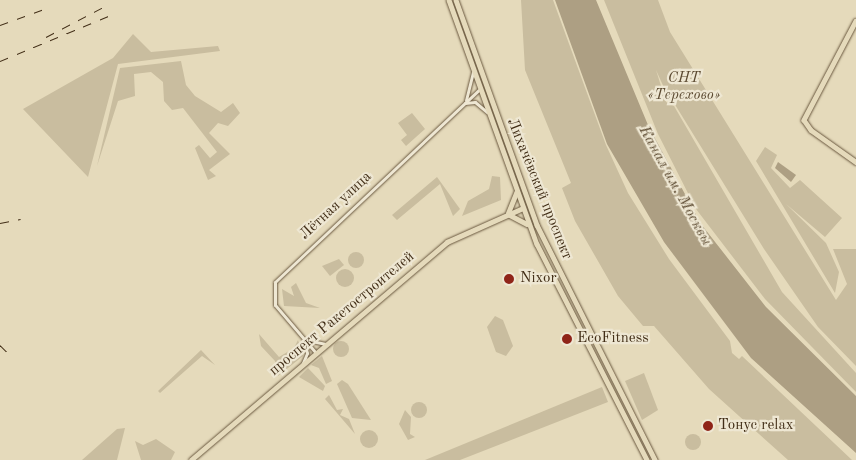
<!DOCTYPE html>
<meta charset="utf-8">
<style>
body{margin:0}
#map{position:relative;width:856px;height:460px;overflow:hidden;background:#e5dabb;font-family:"Old Standard TT",serif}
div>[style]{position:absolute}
.green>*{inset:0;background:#c9bd9f}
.round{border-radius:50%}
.water>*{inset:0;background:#ad9f83}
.roads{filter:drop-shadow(0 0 1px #6a583f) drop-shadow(0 0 1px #6a583f)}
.minor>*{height:3px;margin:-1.5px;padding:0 1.5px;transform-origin:1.5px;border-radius:1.5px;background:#eee7d3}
.major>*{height:4.5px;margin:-2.25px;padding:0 2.25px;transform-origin:2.25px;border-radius:2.25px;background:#e5dabb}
.rail>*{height:1px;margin-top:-0.5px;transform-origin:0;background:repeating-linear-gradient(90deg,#412d16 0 9px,transparent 0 18px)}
.dots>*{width:14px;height:14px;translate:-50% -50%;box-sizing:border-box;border:2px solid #eee7d3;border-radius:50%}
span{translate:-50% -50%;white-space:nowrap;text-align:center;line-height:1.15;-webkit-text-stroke:4.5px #eee7d3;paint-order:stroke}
.park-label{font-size:15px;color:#5c4a31;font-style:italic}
.street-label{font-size:15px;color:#412d16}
.poi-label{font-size:15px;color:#412d16}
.left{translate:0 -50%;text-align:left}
.water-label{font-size:16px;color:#5c4a31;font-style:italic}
</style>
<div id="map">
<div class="green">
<div style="clip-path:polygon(521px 0,553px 0,606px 145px,628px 193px,669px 259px,730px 341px,732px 353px,739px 359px,742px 356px,852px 460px,788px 460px,709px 389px,654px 326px,643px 326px,618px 296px,575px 221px,562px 188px,571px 183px,525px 70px)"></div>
<div style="clip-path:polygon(604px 0,658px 0,670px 32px,836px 300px,847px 284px,833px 249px,856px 249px,856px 366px,818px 327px,764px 249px,674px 103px,670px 101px,656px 70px,666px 102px,674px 106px,782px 292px,856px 373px,856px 392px,765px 299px,696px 209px,658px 134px)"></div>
<div style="clip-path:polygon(133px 34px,151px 52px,218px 46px,220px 51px,118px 64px,88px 177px,23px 109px,113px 58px)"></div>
<div style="clip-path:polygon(181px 61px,186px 85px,195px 96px,221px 112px,233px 103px,240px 113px,228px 126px,218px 123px,209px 133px,230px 154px,209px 170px,216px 176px,208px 180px,195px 148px,199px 145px,210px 158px,217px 152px,183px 108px,172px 110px,164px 101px,163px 82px,151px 72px,134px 74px,135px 96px,118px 101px,97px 166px,120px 68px)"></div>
<div style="clip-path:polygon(412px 113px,425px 129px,406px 146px,401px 140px,407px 135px,398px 123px)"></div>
<div style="clip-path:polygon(765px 147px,777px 155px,771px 168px,790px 188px,800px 180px,842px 218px,825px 237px,786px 204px,826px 243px,839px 272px,835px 293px,756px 161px)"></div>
<div style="clip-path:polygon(492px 176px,500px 177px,501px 200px,462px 216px,468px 201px,489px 189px)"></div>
<div style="clip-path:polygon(437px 177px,460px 209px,453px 216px,440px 184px,397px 220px,392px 215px)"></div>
<div class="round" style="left:348px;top:252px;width:16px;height:16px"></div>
<div style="clip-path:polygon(339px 259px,344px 265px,330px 276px,322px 266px)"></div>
<div class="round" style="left:336px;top:269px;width:18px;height:18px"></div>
<div style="clip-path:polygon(296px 283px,306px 303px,320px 308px,284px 306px,282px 289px,294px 296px,291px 287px)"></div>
<div style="clip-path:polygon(495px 316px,503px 320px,513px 346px,506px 356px,496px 352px,487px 327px)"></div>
<div style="clip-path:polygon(259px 334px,279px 357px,294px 348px,298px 340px,303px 356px,278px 376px,275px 361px,261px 346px)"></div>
<div class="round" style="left:333px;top:341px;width:16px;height:16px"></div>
<div style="clip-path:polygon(201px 350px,215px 365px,202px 356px,160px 393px,158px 391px)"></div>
<div style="clip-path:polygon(322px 356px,332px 381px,326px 384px,319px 368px,311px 365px)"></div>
<div style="clip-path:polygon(308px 368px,325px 386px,323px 391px,299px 377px)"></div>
<div style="clip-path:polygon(644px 373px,658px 410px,642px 420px,625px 381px)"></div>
<div style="clip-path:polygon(342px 380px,348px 384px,371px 420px,352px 418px,337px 384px)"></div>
<div style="clip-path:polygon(602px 387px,608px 402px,460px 460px,425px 460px)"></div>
<div style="clip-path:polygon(329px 395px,337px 410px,343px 409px,340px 415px,349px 419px,355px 434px,325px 399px)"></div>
<div class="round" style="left:411px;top:402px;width:16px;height:16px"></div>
<div style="clip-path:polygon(405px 410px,411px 417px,410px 434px,415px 437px,408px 440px,399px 424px)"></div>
<div style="clip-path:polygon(125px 428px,117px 460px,82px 460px,117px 429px)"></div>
<div class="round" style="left:360px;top:430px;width:18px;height:18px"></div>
<div class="round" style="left:685px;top:434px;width:16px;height:16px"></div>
<div style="clip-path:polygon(156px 439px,175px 452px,171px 460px,141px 460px,135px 441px,143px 445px)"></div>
</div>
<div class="water">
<div style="clip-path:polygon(555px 0,596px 0,648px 125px,701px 224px,766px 307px,856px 396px,856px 453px,751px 358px,664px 242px,607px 144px)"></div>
<div style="clip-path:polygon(778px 162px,796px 175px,791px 182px,775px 168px)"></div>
</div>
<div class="roads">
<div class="minor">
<div style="left:466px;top:100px;width:29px;rotate:-76deg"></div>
<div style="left:465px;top:103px;width:10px;rotate:-6deg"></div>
<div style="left:475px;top:102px;width:16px;rotate:40deg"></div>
<div style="left:307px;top:340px;width:19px;rotate:12deg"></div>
<div style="left:316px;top:353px;width:63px;rotate:-130.5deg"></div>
<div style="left:275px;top:305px;width:23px;rotate:-90deg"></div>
<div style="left:275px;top:282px;width:280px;rotate:-43.3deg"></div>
<div style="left:302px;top:365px;width:13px;rotate:-67deg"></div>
<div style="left:307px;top:353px;width:13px;rotate:-103deg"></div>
</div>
<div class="major">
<div style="left:449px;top:0;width:259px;rotate:70.2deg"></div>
<div style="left:537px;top:244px;width:242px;rotate:63deg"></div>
<div style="left:456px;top:0;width:239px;rotate:70.2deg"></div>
<div style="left:537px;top:225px;width:263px;rotate:63.3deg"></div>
<div style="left:856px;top:21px;width:112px;rotate:117.7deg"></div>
<div style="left:804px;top:120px;width:12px;rotate:55deg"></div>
<div style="left:811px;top:130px;width:55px;rotate:35.4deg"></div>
<div style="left:508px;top:213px;width:22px;rotate:-68deg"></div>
<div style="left:508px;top:214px;width:21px;rotate:28deg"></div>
<div style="left:191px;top:460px;width:336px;rotate:-40.4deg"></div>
<div style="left:447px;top:242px;width:83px;rotate:-24.1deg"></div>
</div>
</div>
<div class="rail">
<div style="left:0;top:25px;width:50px;rotate:-19.9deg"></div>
<div style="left:46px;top:37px;width:71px;rotate:-27.6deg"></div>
<div style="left:0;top:61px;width:120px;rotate:-22.5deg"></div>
<div style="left:0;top:223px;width:21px;rotate:-11deg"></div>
<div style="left:0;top:345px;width:16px;rotate:45deg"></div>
</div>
<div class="dots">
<div style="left:509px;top:279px;background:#8f2418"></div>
<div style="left:567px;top:339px;background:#8f2418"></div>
<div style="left:708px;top:426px;background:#8f2418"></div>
</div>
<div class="park-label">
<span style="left:684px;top:87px">СНТ<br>«Терехово»</span>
</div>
<div class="street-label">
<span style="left:539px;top:189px;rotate:68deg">Лихачёвский проспект</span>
<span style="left:336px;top:206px;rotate:-43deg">Лётная улица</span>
<span style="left:342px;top:314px;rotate:-40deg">проспект Ракетостроителей</span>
</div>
<div class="poi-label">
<span class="left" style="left:520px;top:279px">Nixor</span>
<span class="left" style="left:577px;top:339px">EcoFitness</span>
<span class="left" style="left:718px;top:426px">Тонус relax</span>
</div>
<div class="water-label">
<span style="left:675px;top:186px;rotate:61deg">Канал им. Москвы</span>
</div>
</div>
